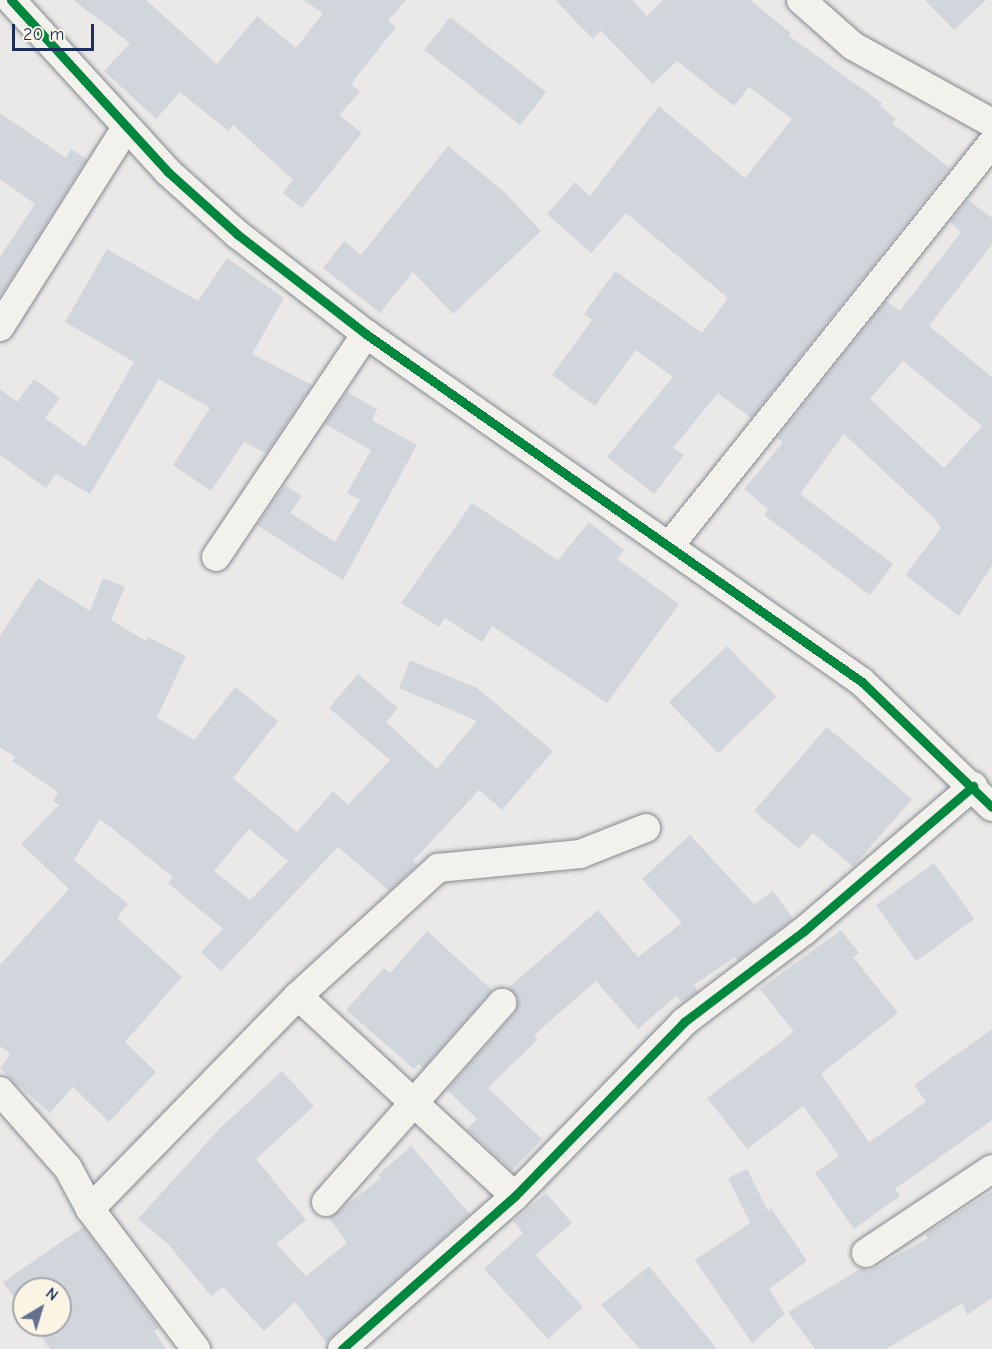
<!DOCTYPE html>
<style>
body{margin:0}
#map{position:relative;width:992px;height:1349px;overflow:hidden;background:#eae9e7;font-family:"Comic Neue",sans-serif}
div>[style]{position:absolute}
.building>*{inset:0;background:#d1d6dd;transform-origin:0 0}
.roads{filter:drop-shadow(0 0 2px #848890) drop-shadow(0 0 2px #848890)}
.minor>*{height:28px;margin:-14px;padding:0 14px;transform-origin:14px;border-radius:14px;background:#f3f1eb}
.cycleway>*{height:9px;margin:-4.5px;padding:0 4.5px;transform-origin:4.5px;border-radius:4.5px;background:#00873e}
span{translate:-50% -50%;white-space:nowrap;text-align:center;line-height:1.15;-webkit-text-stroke:4.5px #fcf5e5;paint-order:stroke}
.north{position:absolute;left:12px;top:1277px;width:60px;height:60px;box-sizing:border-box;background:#fcf5e5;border:2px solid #a2a6af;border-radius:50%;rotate:38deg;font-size:16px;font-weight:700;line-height:24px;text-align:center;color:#1b2f5e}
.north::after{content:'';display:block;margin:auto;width:21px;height:27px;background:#63708e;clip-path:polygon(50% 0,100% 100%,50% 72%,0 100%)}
.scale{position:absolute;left:12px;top:24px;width:82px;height:27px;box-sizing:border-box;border:3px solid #1b2f5e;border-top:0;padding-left:8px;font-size:18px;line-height:21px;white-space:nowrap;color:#1b2f5e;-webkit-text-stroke:4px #fcf5e5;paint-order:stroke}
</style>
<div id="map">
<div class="building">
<div style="clip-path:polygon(73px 0,146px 0,217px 64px,257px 16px,296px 48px,323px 13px,303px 0,406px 0,388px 21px,396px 27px,351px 84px,360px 92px,339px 115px,362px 133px,302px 208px,283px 193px,293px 180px,233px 125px,228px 131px,180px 92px,156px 119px,104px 71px,130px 43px)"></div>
<div style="clip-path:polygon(555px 0,632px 0,647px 16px,663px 0,750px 0,791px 33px,789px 36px,882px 103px,880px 106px,896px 119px,892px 123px,950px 168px,751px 418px,718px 393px,673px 448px,684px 455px,654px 494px,607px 457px,673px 377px,636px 350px,595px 406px,552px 375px,592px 320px,584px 314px,615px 271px,702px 333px,728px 298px,626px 213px,591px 253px,547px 214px,575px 182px,590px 196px,659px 106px,745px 178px,792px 119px,749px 87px,734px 106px,677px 61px,653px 84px,601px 31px,593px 39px)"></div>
<div style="clip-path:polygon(925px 0,986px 0,954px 30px)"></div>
<div style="left:450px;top:17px;width:122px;height:42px;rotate:38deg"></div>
<div style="clip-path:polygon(0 113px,66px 158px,71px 149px,87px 159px,0 296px,0 257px,35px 204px,0 179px)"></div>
<div style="clip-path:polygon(448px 146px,501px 189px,541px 231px,453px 314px,413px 272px,380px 313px,323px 268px,344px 241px,361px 255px)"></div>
<div style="clip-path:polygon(evenodd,968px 200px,992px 218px,992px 244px,929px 326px,992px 377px,992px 565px,959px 616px,905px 575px,941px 528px,935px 519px,844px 434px,800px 494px,893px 564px,870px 595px,764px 515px,768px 509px,744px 489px,783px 442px,777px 438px,886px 301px,900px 311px,961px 232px,950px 222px,968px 200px,903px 361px,982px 426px,944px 468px,870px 399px,903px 361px)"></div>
<div style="clip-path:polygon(107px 249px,198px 301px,227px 258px,284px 298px,252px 354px,312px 385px,266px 453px,244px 442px,211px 491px,173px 465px,210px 408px,159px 379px,90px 494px,56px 474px,46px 488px,0 455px,0 389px,17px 402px,34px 379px,60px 398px,45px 418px,85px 447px,134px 362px,65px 322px)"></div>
<div style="clip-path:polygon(347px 392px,377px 409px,372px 420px,417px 445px,343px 580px,257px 525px,285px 485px,302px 496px,290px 513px,335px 542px,360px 500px,347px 493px,371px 450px,325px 424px)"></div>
<div style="clip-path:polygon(472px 503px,558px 560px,589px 522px,624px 550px,617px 559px,679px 604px,607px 703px,492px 626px,482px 642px,445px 618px,439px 627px,401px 603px)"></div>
<div style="clip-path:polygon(evenodd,38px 578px,90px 611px,103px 578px,125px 587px,111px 620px,146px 641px,148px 637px,186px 656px,157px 717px,194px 740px,235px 687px,278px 721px,233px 778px,297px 832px,333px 791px,348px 805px,390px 760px,329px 708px,358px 674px,398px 708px,386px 722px,437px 769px,477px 721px,399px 688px,410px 660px,477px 688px,553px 751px,502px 810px,479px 790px,413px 861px,417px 865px,389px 891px,338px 847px,221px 971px,201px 952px,223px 929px,168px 883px,173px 877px,100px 819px,74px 860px,128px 904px,117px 918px,182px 977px,125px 1042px,156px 1072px,109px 1122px,73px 1087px,50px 1113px,0 1069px,10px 1054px,0 1046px,0 965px,69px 889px,21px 844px,59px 805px,53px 801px,58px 792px,12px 761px,15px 757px,0 747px,0 636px,38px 578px,249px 829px,288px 861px,250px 900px,214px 871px,249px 829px)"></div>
<div style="left:727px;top:646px;width:71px;height:81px;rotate:46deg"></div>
<div style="clip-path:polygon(827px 727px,912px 799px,853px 867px,813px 833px,799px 849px,754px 811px)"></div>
<div style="clip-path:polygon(690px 835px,754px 904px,773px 891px,793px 919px,738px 961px,735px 957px,694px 985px,698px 991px,682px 1003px,676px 996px,638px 1029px,596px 981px,534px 1035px,538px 1039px,488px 1088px,542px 1139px,512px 1170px,467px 1129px,477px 1119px,447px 1090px,515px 1013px,518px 998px,508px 988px,598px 910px,638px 957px,682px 923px,642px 879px)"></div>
<div style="left:934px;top:863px;width:69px;height:72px;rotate:54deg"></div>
<div style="clip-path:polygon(841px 930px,859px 953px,853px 957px,898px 1013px,821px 1074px,869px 1142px,926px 1102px,914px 1085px,992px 1029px,992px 1120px,895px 1189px,900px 1196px,854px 1229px,815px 1173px,839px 1156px,803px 1106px,747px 1149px,707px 1098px,794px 1032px,760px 989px)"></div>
<div style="clip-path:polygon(427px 931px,492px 990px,423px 1068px,419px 1064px,414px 1069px,346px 1010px,384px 968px,390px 973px)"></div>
<div style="clip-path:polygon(282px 1071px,314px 1106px,256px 1159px,306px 1220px,276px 1244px,306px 1276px,347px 1243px,329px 1218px,381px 1178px,378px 1175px,411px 1146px,470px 1214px,326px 1342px,295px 1302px,264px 1331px,223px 1287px,211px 1296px,168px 1244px,138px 1219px,220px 1128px)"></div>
<div style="clip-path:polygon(747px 1169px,768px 1211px,771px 1208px,807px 1261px,769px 1289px,785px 1314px,752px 1343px,695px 1260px,750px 1223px,728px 1178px)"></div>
<div style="clip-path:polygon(992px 1191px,992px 1298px,967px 1315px,963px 1303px,886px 1349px,815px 1349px,788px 1312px,862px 1268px,869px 1271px,928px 1238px,925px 1234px)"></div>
<div style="clip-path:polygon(546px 1193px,572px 1223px,535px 1255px,583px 1307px,548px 1339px,484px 1269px,523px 1233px,513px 1221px)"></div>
<div style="clip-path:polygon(83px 1227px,159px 1328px,154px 1331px,166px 1349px,50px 1349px,33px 1325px,60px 1325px,60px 1289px,24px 1289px,24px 1312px,3px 1282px)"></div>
<div style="clip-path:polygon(649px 1266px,717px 1349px,640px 1349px,601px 1305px)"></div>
</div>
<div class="roads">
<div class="minor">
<div style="left:11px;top:0;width:233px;rotate:47.6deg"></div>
<div style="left:168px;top:172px;width:93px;rotate:41.9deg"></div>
<div style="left:237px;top:234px;width:163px;rotate:37.8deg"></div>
<div style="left:366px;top:334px;width:606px;rotate:35.05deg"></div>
<div style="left:862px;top:682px;width:180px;rotate:43.9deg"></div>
<div style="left:801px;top:0;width:69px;rotate:41.5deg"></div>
<div style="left:853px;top:46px;width:159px;rotate:29deg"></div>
<div style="left:0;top:327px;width:236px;rotate:-57.7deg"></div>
<div style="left:670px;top:545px;width:515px;rotate:-51.31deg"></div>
<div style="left:216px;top:557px;width:269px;rotate:-56.1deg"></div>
<div style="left:298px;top:996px;width:295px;rotate:42.7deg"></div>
<div style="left:0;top:1091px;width:103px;rotate:48.6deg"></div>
<div style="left:68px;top:1168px;width:47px;rotate:61.8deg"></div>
<div style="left:90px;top:1209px;width:176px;rotate:52.9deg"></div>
<div style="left:326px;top:1202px;width:266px;rotate:-48.5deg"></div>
<div style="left:90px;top:1209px;width:298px;rotate:-45.7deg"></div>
<div style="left:298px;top:996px;width:190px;rotate:-42.4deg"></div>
<div style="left:438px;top:868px;width:143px;rotate:-5.6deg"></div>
<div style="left:580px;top:854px;width:71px;rotate:-21.5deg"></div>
<div style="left:866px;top:1253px;width:151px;rotate:-33.7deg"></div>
<div style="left:342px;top:1349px;width:231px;rotate:-41.5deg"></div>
<div style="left:515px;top:1196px;width:243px;rotate:-45.8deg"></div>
<div style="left:684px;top:1022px;width:151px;rotate:-37.2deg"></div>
<div style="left:804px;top:931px;width:223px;rotate:-40.6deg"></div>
</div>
</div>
<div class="cycleway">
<div style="left:11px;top:0;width:233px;rotate:47.6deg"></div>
<div style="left:168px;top:172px;width:93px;rotate:41.9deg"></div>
<div style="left:237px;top:234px;width:163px;rotate:37.8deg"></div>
<div style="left:366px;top:334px;width:606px;rotate:35.05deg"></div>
<div style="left:862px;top:682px;width:180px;rotate:43.9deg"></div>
<div style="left:342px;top:1349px;width:231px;rotate:-41.5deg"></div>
<div style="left:515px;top:1196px;width:243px;rotate:-45.8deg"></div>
<div style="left:684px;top:1022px;width:151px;rotate:-37.2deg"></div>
<div style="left:804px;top:931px;width:223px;rotate:-40.6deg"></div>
</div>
<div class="north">N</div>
<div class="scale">20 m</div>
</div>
